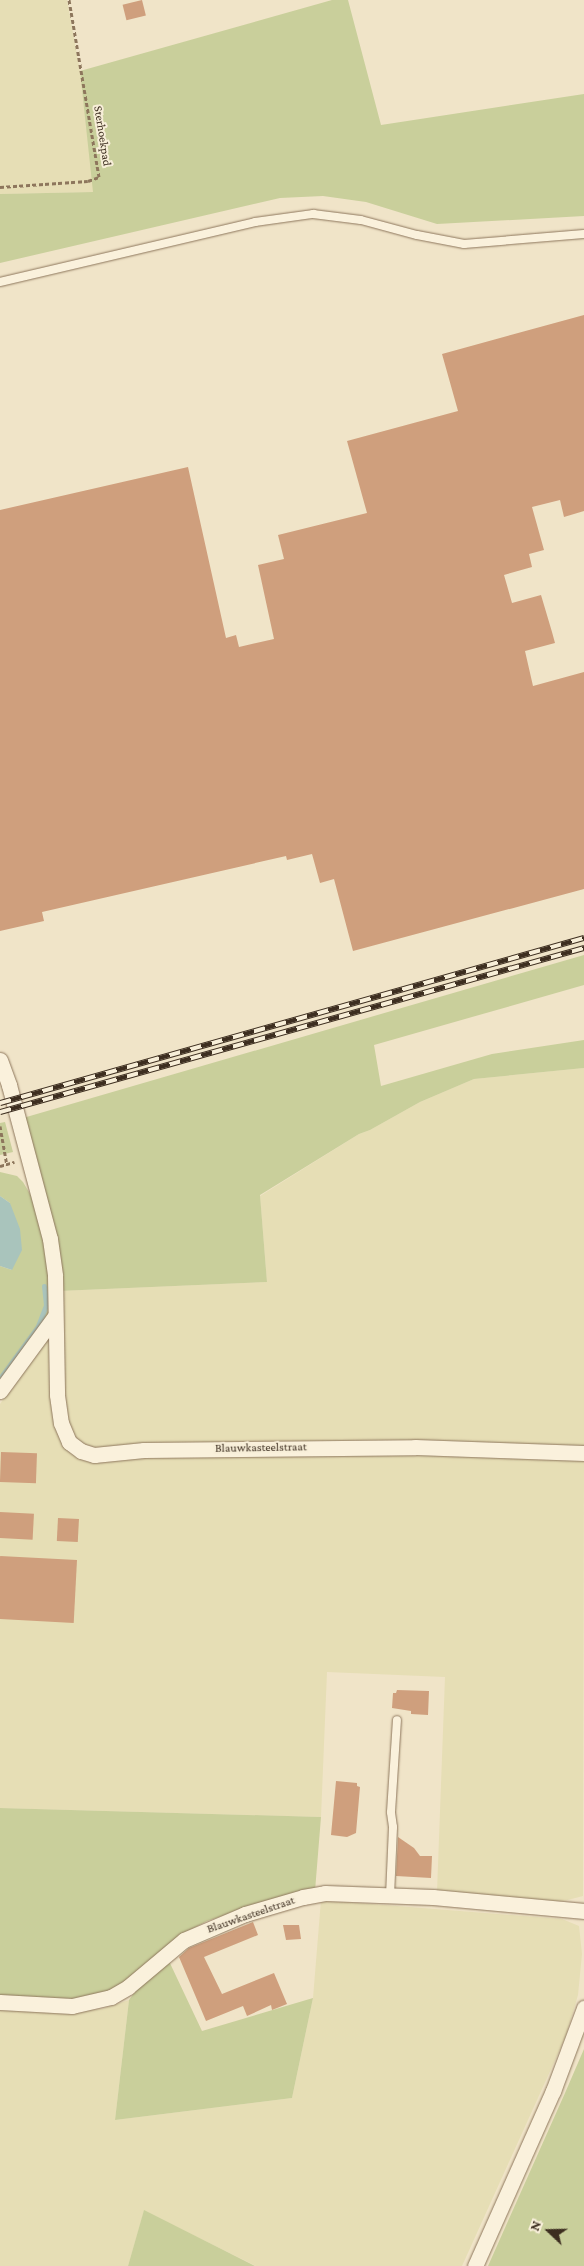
<!DOCTYPE html>
<style>
body{margin:0}
#map{position:relative;width:584px;height:2266px;overflow:hidden;background:#f0e4c8;font-family:"Crimson Pro",serif}
div>[style]{position:absolute}
.farmland>*{inset:0;background:#e6deb5}
.green>*{inset:0;background:#c9cf9b}
.water>*{inset:0;background:#a9c4bc}
.stream>*{height:5px;margin:-2.5px;padding:0 2.5px;transform-origin:2.5px;border-radius:2.5px;background:#a9c4bc}
.building>*{inset:0;background:#cf9f7d;transform-origin:0 0}
.path>*{height:3px;margin-top:-1.5px;transform-origin:0;background:repeating-linear-gradient(90deg,#8d765c 0 4px,transparent 0 6.5px)}
.roads{filter:drop-shadow(0 0 1px #8d765c) drop-shadow(0 0 1px #8d765c)}
.lane>*{height:8px;margin:-4px;padding:0 4px;transform-origin:4px;border-radius:4px;background:#faf1dc}
.street>*{height:15px;margin:-7.5px;padding:0 7.5px;transform-origin:7.5px;border-radius:7.5px;background:#faf1dc}
.rail>*{height:5.5px;margin-top:-2.75px;transform-origin:0;background:repeating-linear-gradient(90deg,#f7eed8 0 11px,#3d2e20 0 22px);box-sizing:border-box;border-block:1px solid #3d2e20}
span{translate:-50% -50%;white-space:nowrap;text-align:center;line-height:1.15;-webkit-text-stroke:4px #f7eed8;paint-order:stroke}
.street-label{font-size:12px;color:#3d2e20}
.north{position:absolute;left:524px;top:2206px;width:50px;height:50px;-webkit-text-stroke:4px #f7eed8;paint-order:stroke;rotate:291deg;font-size:14px;font-weight:700;line-height:20px;text-align:center;color:#3d2e20}
.north::after{content:'';display:block;margin:auto;width:18px;height:22px;background:#3d2e20;clip-path:polygon(50% 0,100% 100%,50% 72%,0 100%)}
</style>
<div id="map">
<div class="farmland">
<div style="clip-path:polygon(0 0,67px 0,80px 71px,94px 192px,0 194px)"></div>
<div style="clip-path:polygon(584px 1068px,584px 1447px,88px 1449px,75px 1441px,65px 1418px,59px 1291px,267px 1282px,260px 1196px,359px 1134px,370px 1130px,420px 1102px,474px 1079px)"></div>
<div style="clip-path:polygon(51px 1330px,65px 1448px,73px 1455px,90px 1460px,182px 1453px,472px 1454px,584px 1457px,583px 1896px,560px 1902px,437px 1892px,445px 1677px,327px 1672px,321px 1817px,0 1808px,0 1404px)"></div>
<div style="clip-path:polygon(321px 1900px,562px 1919px,579px 1926px,582px 1954px,578px 1995px,566px 2036px,462px 2266px,256px 2266px,144px 2211px,128px 2266px,0 2266px,0 2009px,60px 2013px,102px 2009px,129px 2000px,115px 2120px,292px 2098px,313px 1998px)"></div>
</div>
<div class="green">
<div style="clip-path:polygon(332px 0,348px 0,381px 125px,584px 94px,584px 216px,437px 224px,366px 202px,323px 196px,280px 198px,0 263px,0 194px,93px 192px,80px 71px)"></div>
<div style="clip-path:polygon(584px 955px,584px 985px,374px 1045px,381px 1086px,492px 1054px,584px 1040px,584px 1068px,474px 1079px,420px 1102px,370px 1130px,359px 1134px,260px 1195px,267px 1282px,59px 1291px,23px 1118px)"></div>
<div style="clip-path:polygon(5px 1122px,13px 1152px,0 1155px,0 1123px)"></div>
<div style="clip-path:polygon(0 1172px,17px 1176px,23px 1182px,33px 1199px,48px 1255px,51px 1312px,0 1385px,0 1266px,12px 1270px,10px 1203px,0 1196px)"></div>
<div style="clip-path:polygon(0 1808px,321px 1817px,315px 1891px,274px 1899px,207px 1921px,179px 1936px,112px 1992px,78px 2001px,0 1998px)"></div>
<div style="clip-path:polygon(168px 1959px,202px 2031px,313px 1998px,292px 2098px,115px 2120px,129px 2000px,140px 1985px)"></div>
<div style="clip-path:polygon(584px 2049px,584px 2266px,488px 2266px,565px 2093px)"></div>
<div style="clip-path:polygon(144px 2210px,255px 2266px,128px 2266px)"></div>
</div>
<div class="water">
<div style="clip-path:polygon(0 1196px,10px 1203px,20px 1229px,22px 1250px,12px 1270px,0 1266px)"></div>
</div>
<div class="stream">
<div style="left:0;top:1378px;width:64px;rotate:-53.8deg"></div>
<div style="left:38px;top:1326px;width:22px;rotate:-69deg"></div>
<div style="left:46px;top:1305px;width:19px;rotate:-96deg"></div>
</div>
<div class="building">
<div style="left:142px;top:0;width:16px;height:20px;rotate:76deg"></div>
<div style="clip-path:polygon(584px 315px,584px 511px,564px 517px,560px 500px,532px 507px,544px 550px,529px 554px,532px 567px,504px 575px,512px 603px,541px 595px,552px 632px,555px 643px,525px 651px,533px 686px,584px 672px,584px 889px,353px 951px,334px 879px,320px 883px,312px 854px,287px 860px,286px 856px,42px 912px,44px 921px,0 931px,0 510px,188px 467px,226px 638px,236px 635px,239px 647px,274px 639px,258px 565px,284px 559px,278px 535px,367px 513px,347px 441px,458px 411px,442px 354px)"></div>
<div style="left:1px;top:1452px;width:36px;height:30px;rotate:2deg"></div>
<div style="left:0;top:1512px;width:34px;height:26px;rotate:3deg"></div>
<div style="left:58px;top:1518px;width:21px;height:23px;rotate:3deg"></div>
<div style="left:77px;top:1560px;width:63px;height:77px;rotate:93deg"></div>
<div style="clip-path:polygon(397px 1690px,429px 1691px,428px 1715px,411px 1714px,411px 1711px,392px 1708px,393px 1693px,396px 1693px)"></div>
<div style="clip-path:polygon(336px 1781px,357px 1783px,357px 1786px,360px 1787px,356px 1833px,347px 1837px,331px 1835px)"></div>
<div style="clip-path:polygon(398px 1837px,414px 1848px,420px 1856px,432px 1856px,431px 1878px,396px 1876px)"></div>
<div style="clip-path:polygon(253px 1922px,258px 1935px,204px 1957px,222px 1994px,274px 1973px,287px 2004px,272px 2010px,271px 2005px,247px 2016px,243px 2006px,206px 2021px,179px 1957px,189px 1948px)"></div>
<div style="clip-path:polygon(283px 1925px,299px 1925px,301px 1939px,286px 1940px)"></div>
</div>
<div class="path">
<div style="left:0;top:187px;width:88px;rotate:-3.9deg"></div>
<div style="left:88px;top:181px;width:12px;rotate:-20deg"></div>
<div style="left:99px;top:177px;width:180px;rotate:-99.6deg"></div>
<div style="left:0;top:1126px;width:39px;rotate:80deg"></div>
<div style="left:0;top:1166px;width:15px;rotate:-16deg"></div>
</div>
<div class="roads">
<div class="lane">
<div style="left:0;top:282px;width:262px;rotate:-13.2deg"></div>
<div style="left:255px;top:222px;width:59px;rotate:-7.9deg"></div>
<div style="left:313px;top:214px;width:48px;rotate:7.1deg"></div>
<div style="left:361px;top:220px;width:58px;rotate:15deg"></div>
<div style="left:417px;top:235px;width:48px;rotate:10.8deg"></div>
<div style="left:464px;top:244px;width:120px;rotate:-4.8deg"></div>
<div style="left:390px;top:1896px;width:69px;rotate:-87.5deg"></div>
<div style="left:393px;top:1827px;width:15px;rotate:-98deg"></div>
<div style="left:391px;top:1812px;width:92px;rotate:-86.3deg"></div>
</div>
<div class="street">
<div style="left:0;top:1060px;width:27px;rotate:70deg"></div>
<div style="left:9px;top:1085px;width:159px;rotate:75.1deg"></div>
<div style="left:50px;top:1239px;width:37px;rotate:82deg"></div>
<div style="left:55px;top:1276px;width:119px;rotate:89deg"></div>
<div style="left:57px;top:1395px;width:28px;rotate:82deg"></div>
<div style="left:61px;top:1423px;width:21px;rotate:67deg"></div>
<div style="left:69px;top:1442px;width:15px;rotate:37deg"></div>
<div style="left:81px;top:1451px;width:14px;rotate:17deg"></div>
<div style="left:94px;top:1455px;width:50px;rotate:-5.7deg"></div>
<div style="left:144px;top:1450px;width:271px;rotate:-0.6deg"></div>
<div style="left:415px;top:1447px;width:169px;rotate:2deg"></div>
<div style="left:0;top:1391px;width:93px;rotate:-53.7deg"></div>
<div style="left:0;top:2002px;width:72px;rotate:3.2deg"></div>
<div style="left:72px;top:2006px;width:40px;rotate:-13deg"></div>
<div style="left:111px;top:1997px;width:20px;rotate:-30deg"></div>
<div style="left:128px;top:1987px;width:73px;rotate:-40deg"></div>
<div style="left:184px;top:1940px;width:66px;rotate:-23.1deg"></div>
<div style="left:245px;top:1914px;width:60px;rotate:-16.3deg"></div>
<div style="left:303px;top:1897px;width:22px;rotate:-10deg"></div>
<div style="left:325px;top:1893px;width:108px;rotate:2.1deg"></div>
<div style="left:433px;top:1897px;width:152px;rotate:5.3deg"></div>
<div style="left:475px;top:2266px;width:192px;rotate:-66deg"></div>
<div style="left:553px;top:2091px;width:89px;rotate:-69.5deg"></div>
</div>
</div>
<div class="rail">
<div style="left:0;top:1103px;width:607px;rotate:-15.78deg"></div>
<div style="left:0;top:1112px;width:607px;rotate:-15.69deg"></div>
</div>
<div class="street-label">
<span style="left:102px;top:136px;rotate:81deg">Sterhoekpad</span>
<span style="left:261px;top:1448px;rotate:-1deg">Blauwkasteelstraat</span>
<span style="left:251px;top:1915px;rotate:-19deg">Blauwkasteelstraat</span>
</div>
<div class="north">N</div>
</div>
